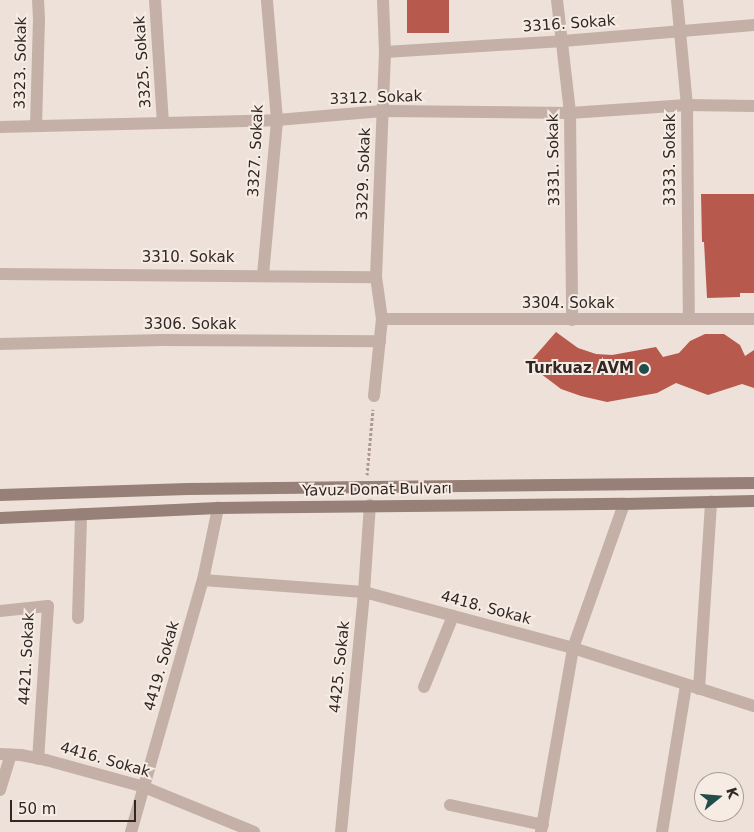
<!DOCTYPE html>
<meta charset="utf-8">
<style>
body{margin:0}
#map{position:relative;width:754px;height:832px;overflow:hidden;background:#ede1d9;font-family:"DejaVu Sans",sans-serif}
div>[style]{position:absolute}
.building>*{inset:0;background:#b75a4d;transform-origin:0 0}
.path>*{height:3px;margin-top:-1.5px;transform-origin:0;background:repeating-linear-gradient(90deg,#af9a91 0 2.5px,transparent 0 5px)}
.street>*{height:12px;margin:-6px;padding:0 6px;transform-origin:6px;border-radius:6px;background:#c4b0a6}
.secondary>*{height:12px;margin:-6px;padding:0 6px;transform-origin:6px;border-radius:6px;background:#978078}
.dots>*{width:14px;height:14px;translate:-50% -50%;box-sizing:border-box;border:2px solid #f6ece4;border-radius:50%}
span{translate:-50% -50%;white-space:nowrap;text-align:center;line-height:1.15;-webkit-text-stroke:4px #f6ece4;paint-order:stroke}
.street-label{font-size:15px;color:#312826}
.poi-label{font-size:15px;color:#312826;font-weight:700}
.right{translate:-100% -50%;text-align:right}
.north{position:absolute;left:694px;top:772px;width:50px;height:50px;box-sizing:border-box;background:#f6ece4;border:1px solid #a79e98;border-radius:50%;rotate:73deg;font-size:14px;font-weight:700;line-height:20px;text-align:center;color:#312826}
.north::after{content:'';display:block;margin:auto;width:18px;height:22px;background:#214d4b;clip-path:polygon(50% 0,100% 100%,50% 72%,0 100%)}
.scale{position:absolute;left:10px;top:800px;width:126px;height:22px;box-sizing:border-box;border:2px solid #312826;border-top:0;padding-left:6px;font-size:15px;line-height:18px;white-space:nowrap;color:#312826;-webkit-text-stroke:4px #f6ece4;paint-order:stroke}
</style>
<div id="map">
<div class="building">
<div style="left:407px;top:0;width:42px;height:33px"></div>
<div style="clip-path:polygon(701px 194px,754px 194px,754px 293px,740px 293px,740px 297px,707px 298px,704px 242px,702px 242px)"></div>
<div style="clip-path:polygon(556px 332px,578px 348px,596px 354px,612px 355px,656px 347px,663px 357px,679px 353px,690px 341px,705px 334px,724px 334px,740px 345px,745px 356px,754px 350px,754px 388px,742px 384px,708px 395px,676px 383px,657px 393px,607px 402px,581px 396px,561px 389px,528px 364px)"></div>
</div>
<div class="path">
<div style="left:367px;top:475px;width:66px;rotate:-84.8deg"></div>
</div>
<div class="street">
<div style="left:155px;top:0;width:123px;rotate:86.3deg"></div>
<div style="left:557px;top:0;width:114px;rotate:83.4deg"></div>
<div style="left:570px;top:113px;width:207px;rotate:89.4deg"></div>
<div style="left:677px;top:0;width:105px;rotate:84.6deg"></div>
<div style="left:687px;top:105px;width:214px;rotate:89.5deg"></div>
<div style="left:385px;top:52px;width:178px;rotate:-3.5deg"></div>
<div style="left:563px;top:41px;width:192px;rotate:-4.8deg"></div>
<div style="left:36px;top:126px;width:107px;rotate:-88.4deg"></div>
<div style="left:39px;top:19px;width:19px;rotate:-93deg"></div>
<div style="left:0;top:127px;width:277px;rotate:-1.4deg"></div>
<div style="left:277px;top:120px;width:106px;rotate:-4.9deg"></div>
<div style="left:383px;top:111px;width:187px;rotate:0.6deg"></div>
<div style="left:570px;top:113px;width:117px;rotate:-3.9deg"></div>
<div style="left:687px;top:105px;width:67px;rotate:0.9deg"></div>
<div style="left:0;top:274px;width:376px;rotate:0.5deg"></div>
<div style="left:263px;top:275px;width:156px;rotate:-84.8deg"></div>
<div style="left:277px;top:120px;width:120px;rotate:-94.8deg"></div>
<div style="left:382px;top:319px;width:372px"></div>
<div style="left:0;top:344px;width:163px;rotate:-1.4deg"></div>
<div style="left:163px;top:340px;width:217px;rotate:0.3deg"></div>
<div style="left:374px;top:396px;width:77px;rotate:-84.1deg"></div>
<div style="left:382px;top:319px;width:42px;rotate:-98.1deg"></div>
<div style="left:376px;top:277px;width:225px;rotate:-87.7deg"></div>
<div style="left:385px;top:52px;width:52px;rotate:-92.2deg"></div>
<div style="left:203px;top:580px;width:161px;rotate:4.3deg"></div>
<div style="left:364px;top:592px;width:216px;rotate:15deg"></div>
<div style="left:573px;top:648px;width:190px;rotate:17.8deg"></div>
<div style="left:0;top:611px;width:48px;rotate:-5.9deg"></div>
<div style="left:48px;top:606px;width:153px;rotate:93.7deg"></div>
<div style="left:78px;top:618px;width:104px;rotate:-88.3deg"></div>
<div style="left:424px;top:687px;width:77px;rotate:-67.8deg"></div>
<div style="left:699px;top:689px;width:188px;rotate:-86.3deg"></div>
<div style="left:0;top:754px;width:21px;rotate:3deg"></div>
<div style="left:21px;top:755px;width:25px;rotate:11deg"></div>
<div style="left:46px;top:760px;width:102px;rotate:15.4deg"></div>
<div style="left:144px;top:787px;width:119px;rotate:22.2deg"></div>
<div style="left:0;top:790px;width:37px;rotate:-73deg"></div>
<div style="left:450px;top:805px;width:95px;rotate:12.1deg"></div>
<div style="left:131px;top:832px;width:262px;rotate:-74.1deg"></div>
<div style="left:203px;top:580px;width:74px;rotate:-78.2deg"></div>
<div style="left:341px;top:832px;width:241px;rotate:-84.5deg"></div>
<div style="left:364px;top:592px;width:87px;rotate:-86.1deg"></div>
<div style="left:541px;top:832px;width:187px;rotate:-80.1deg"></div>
<div style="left:573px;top:648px;width:153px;rotate:-70.5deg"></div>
<div style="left:662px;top:832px;width:149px;rotate:-80.7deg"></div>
</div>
<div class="secondary">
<div style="left:0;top:495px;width:188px;rotate:-1.8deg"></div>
<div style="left:188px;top:489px;width:566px;rotate:-0.61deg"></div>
<div style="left:0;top:518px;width:218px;rotate:-2.6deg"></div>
<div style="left:218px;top:508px;width:406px;rotate:-0.6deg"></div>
<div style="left:624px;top:504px;width:130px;rotate:-1.3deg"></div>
</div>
<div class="dots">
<div style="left:644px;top:369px;background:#214d4b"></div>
</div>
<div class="street-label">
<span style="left:569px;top:24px;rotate:-4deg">3316. Sokak</span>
<span style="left:143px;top:62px;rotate:-94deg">3325. Sokak</span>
<span style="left:21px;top:63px;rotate:-89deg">3323. Sokak</span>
<span style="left:376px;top:98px;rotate:-2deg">3312. Sokak</span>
<span style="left:256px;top:151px;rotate:-87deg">3327. Sokak</span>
<span style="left:554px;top:160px;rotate:-91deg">3331. Sokak</span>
<span style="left:671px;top:160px;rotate:-90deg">3333. Sokak</span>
<span style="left:364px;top:174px;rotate:-88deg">3329. Sokak</span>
<span style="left:188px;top:258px">3310. Sokak</span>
<span style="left:568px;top:304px">3304. Sokak</span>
<span style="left:190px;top:325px">3306. Sokak</span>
<span style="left:377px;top:490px;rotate:-1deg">Yavuz Donat Bulvarı</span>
<span style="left:486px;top:608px;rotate:15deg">4418. Sokak</span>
<span style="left:27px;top:659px;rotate:-87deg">4421. Sokak</span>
<span style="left:162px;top:666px;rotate:-74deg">4419. Sokak</span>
<span style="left:340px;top:667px;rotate:-84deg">4425. Sokak</span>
<span style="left:105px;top:760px;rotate:16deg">4416. Sokak</span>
</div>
<div class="poi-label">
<span class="right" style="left:634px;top:369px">Turkuaz AVM</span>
</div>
<div class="north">K</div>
<div class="scale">50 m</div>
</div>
